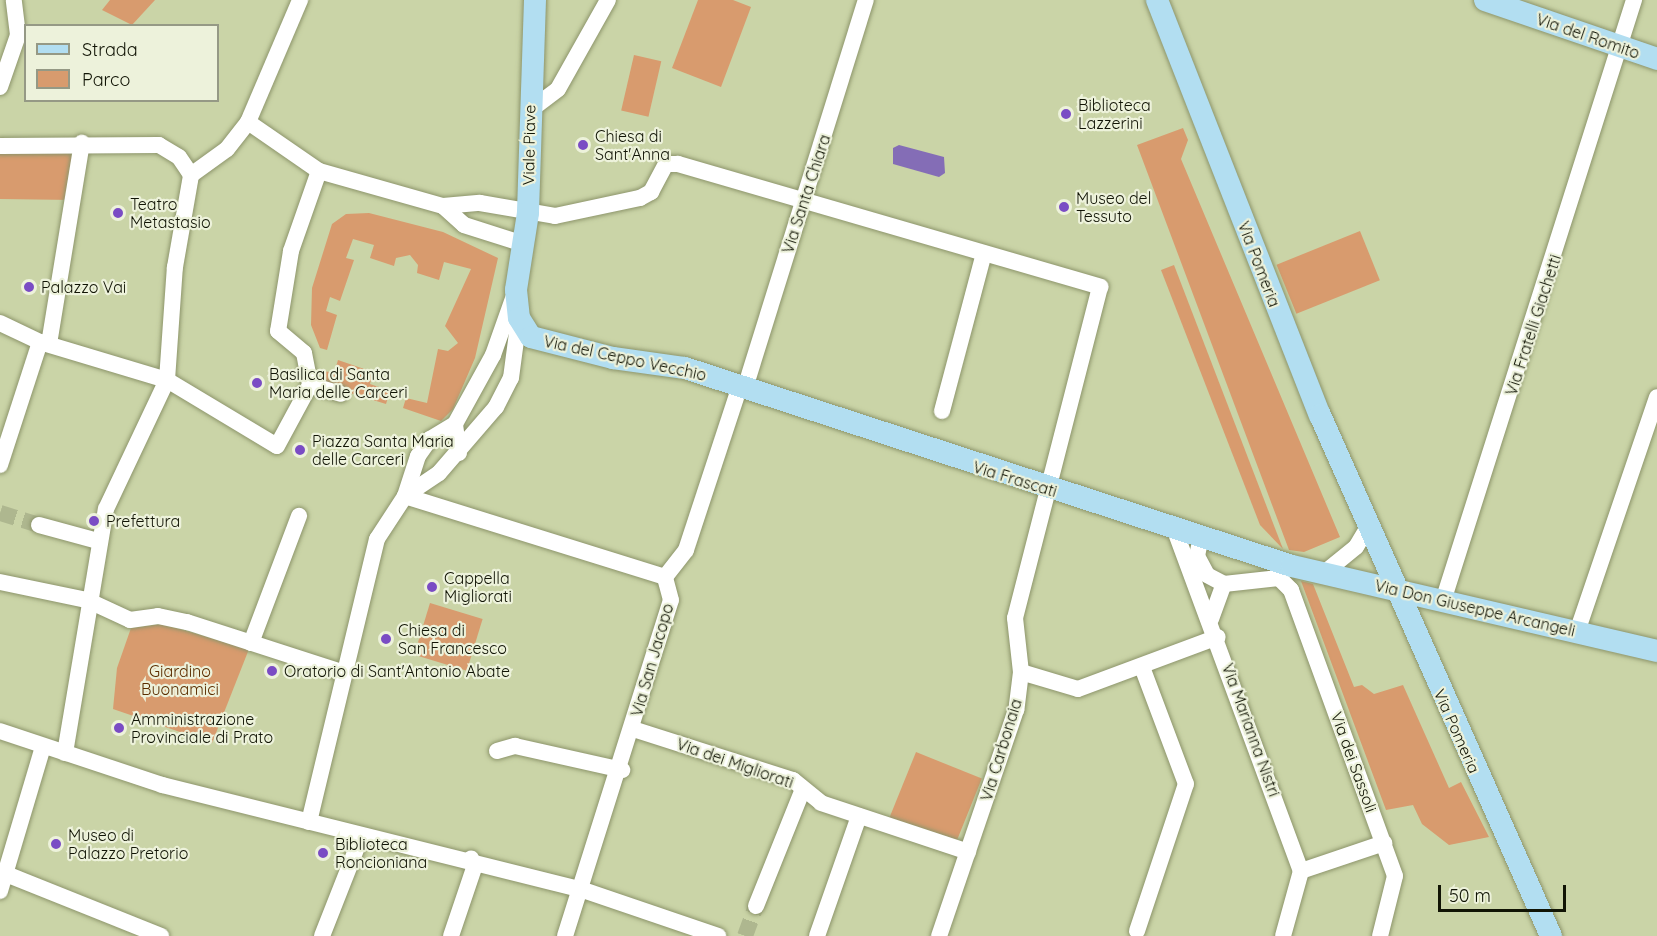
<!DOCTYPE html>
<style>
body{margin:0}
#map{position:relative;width:1657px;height:936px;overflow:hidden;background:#cad4a7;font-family:Quicksand,sans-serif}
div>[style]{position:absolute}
.green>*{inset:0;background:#d89b6e;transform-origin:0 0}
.water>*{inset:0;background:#846db6}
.street-tunnel>*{height:16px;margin-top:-8px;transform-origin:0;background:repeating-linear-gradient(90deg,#aeb78f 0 16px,transparent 0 24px)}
.roads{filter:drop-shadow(0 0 2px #8d956b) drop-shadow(0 0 2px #8d956b)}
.street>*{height:16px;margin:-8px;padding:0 8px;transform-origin:8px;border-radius:8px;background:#fff}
.secondary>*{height:22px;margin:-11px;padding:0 11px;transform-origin:11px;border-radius:11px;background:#b2def1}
.dots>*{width:16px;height:16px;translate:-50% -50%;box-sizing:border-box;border:3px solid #edf2db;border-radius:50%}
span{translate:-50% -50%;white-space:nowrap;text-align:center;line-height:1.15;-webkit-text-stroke:4.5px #edf2db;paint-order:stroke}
.street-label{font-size:16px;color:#111405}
.poi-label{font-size:16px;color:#111405}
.left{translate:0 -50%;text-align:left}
.park-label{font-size:16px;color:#5b2e01}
.legend{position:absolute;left:24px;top:24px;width:195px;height:78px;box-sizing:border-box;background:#edf2db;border:2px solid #959985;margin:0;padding:8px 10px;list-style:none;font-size:18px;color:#111405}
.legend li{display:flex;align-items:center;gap:12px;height:30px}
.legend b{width:30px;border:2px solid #959985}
.scale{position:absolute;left:1438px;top:885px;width:128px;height:27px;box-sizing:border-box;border:3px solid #111405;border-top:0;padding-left:8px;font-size:18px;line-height:21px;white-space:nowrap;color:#111405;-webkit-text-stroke:4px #edf2db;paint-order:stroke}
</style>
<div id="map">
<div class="green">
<div style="clip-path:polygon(110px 0,155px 0,132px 25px,102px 10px)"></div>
<div style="clip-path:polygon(698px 0,733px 0,751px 7px,721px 87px,672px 68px)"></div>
<div style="left:634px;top:55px;width:28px;height:57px;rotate:13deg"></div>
<div style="clip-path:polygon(1183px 128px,1188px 140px,1181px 159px,1340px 537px,1304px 552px,1289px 550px,1137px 145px)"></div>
<div style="clip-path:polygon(82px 150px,73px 200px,0 199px,0 151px)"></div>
<div style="clip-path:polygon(369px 213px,443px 232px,498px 258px,475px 358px,453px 409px,441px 421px,403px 408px,406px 398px,427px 403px,438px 349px,448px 351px,458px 343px,445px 326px,471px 269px,444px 262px,439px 280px,417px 273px,418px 265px,410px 255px,396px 258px,394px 266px,370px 258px,374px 245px,353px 239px,346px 258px,354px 260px,340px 301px,330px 297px,326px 311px,337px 315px,327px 350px,320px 348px,311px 325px,312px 288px,332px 224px,346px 214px)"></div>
<div style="left:1360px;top:231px;width:53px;height:90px;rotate:68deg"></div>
<div style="clip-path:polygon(1174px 265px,1283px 549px,1260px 525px,1161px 270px)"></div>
<div style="clip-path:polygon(338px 360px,373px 372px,370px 384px,390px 391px,386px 404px,321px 384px,324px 371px,334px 373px)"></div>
<div style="clip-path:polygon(1301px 581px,1313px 584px,1354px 687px,1362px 685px,1374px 694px,1403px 685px,1449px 788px,1461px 782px,1489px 837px,1449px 845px,1422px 824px,1413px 805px,1386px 810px)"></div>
<div style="left:430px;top:603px;width:55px;height:54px;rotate:17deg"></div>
<div style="clip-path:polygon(162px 624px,249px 649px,212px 743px,113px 709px,117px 668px,131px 628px)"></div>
<div style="left:916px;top:752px;width:71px;height:75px;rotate:22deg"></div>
</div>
<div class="water">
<div style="clip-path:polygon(899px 145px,944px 157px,945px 173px,939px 177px,893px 164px,893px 148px)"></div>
</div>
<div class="street-tunnel">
<div style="left:0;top:513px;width:41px;rotate:17.1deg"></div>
<div style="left:745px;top:936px;width:32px;rotate:-70deg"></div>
</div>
<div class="roads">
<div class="street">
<div style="left:0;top:87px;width:55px;rotate:-70.9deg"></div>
<div style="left:18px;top:35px;width:35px;rotate:-97deg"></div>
<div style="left:529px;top:111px;width:36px;rotate:-37deg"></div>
<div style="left:558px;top:89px;width:102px;rotate:-60.7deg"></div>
<div style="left:248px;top:122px;width:86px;rotate:34.6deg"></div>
<div style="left:319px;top:171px;width:129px;rotate:15.8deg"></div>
<div style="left:443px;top:206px;width:28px;rotate:42deg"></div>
<div style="left:464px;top:225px;width:63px;rotate:17.6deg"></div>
<div style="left:0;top:146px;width:159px;rotate:-0.4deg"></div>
<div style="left:159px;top:145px;width:23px;rotate:31deg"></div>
<div style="left:179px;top:157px;width:22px;rotate:56deg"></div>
<div style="left:319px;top:171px;width:85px;rotate:109.3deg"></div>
<div style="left:291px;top:251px;width:81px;rotate:99.2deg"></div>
<div style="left:278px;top:331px;width:34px;rotate:40deg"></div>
<div style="left:304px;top:353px;width:33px;rotate:79deg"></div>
<div style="left:310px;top:385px;width:32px;rotate:16deg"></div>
<div style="left:191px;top:175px;width:44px;rotate:-35.8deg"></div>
<div style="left:227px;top:149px;width:34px;rotate:-52deg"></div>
<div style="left:248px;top:122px;width:133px;rotate:-66.9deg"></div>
<div style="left:443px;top:206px;width:37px;rotate:-5deg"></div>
<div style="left:480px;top:203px;width:76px;rotate:9.8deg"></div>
<div style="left:555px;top:216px;width:87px;rotate:-12deg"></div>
<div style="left:640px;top:198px;width:13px;rotate:-29deg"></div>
<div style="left:651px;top:192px;width:32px;rotate:-62deg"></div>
<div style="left:666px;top:164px;width:12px"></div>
<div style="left:678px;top:164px;width:440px;rotate:16.2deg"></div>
<div style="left:1100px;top:287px;width:342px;rotate:104.4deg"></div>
<div style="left:1015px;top:618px;width:54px;rotate:83.7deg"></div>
<div style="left:1021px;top:672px;width:38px;rotate:97deg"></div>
<div style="left:1016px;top:710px;width:239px;rotate:108.8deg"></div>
<div style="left:0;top:323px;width:44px;rotate:25.4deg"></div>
<div style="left:40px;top:342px;width:133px;rotate:16.7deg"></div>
<div style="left:167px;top:380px;width:128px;rotate:31deg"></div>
<div style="left:277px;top:446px;width:69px;rotate:-61.6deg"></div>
<div style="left:49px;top:344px;width:204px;rotate:-80.7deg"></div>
<div style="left:745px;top:388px;width:406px;rotate:-72.7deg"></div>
<div style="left:942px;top:411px;width:163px;rotate:-75.1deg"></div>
<div style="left:459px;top:453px;width:29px;rotate:-98deg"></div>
<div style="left:455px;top:424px;width:79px;rotate:-61.2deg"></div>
<div style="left:493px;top:355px;width:66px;rotate:-70.5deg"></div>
<div style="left:0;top:465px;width:129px;rotate:-72deg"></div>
<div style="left:405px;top:496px;width:272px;rotate:17.3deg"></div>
<div style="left:405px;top:496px;width:41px;rotate:-34.1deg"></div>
<div style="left:439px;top:473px;width:87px;rotate:-49.2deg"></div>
<div style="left:496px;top:407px;width:33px;rotate:-63deg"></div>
<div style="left:511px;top:378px;width:61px;rotate:-82.4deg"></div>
<div style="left:39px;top:525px;width:61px;rotate:15.2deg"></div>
<div style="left:1174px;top:528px;width:366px;rotate:69.7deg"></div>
<div style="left:1301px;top:871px;width:67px;rotate:105.5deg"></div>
<div style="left:1201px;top:537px;width:19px;rotate:102deg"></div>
<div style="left:1197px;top:556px;width:21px;rotate:62deg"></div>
<div style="left:1207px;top:575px;width:19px;rotate:28deg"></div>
<div style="left:1224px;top:584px;width:55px;rotate:-6.2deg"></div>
<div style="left:1279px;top:578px;width:17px;rotate:45deg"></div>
<div style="left:1291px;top:590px;width:304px;rotate:70deg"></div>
<div style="left:1395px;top:876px;width:62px;rotate:104deg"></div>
<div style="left:1324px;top:573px;width:41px;rotate:-39.1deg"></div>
<div style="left:1356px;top:547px;width:27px;rotate:-59deg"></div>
<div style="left:665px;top:577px;width:34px;rotate:-52deg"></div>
<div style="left:686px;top:550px;width:173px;rotate:-71.8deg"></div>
<div style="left:0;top:582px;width:89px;rotate:11.7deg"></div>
<div style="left:87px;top:600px;width:47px;rotate:24.9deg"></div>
<div style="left:130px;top:620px;width:28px;rotate:-8deg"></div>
<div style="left:158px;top:616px;width:30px;rotate:12deg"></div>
<div style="left:187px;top:622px;width:166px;rotate:17.9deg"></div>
<div style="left:1443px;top:601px;width:631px;rotate:-72.37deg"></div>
<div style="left:1211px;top:619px;width:37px;rotate:-70deg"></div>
<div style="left:1577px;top:632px;width:248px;rotate:-71.2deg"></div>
<div style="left:251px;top:643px;width:136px;rotate:-69.3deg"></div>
<div style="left:1021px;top:672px;width:59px;rotate:16.6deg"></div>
<div style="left:1078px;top:689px;width:149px;rotate:-20.4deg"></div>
<div style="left:633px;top:729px;width:168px;rotate:17.7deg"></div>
<div style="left:793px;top:780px;width:36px;rotate:39deg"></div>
<div style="left:821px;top:803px;width:155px;rotate:18.4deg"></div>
<div style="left:0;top:731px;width:171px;rotate:18.4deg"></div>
<div style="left:162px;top:785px;width:431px;rotate:14deg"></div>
<div style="left:580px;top:889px;width:146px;rotate:18.8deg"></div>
<div style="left:497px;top:751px;width:19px;rotate:-16deg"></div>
<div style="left:515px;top:746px;width:110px;rotate:12.6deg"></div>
<div style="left:65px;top:753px;width:247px;rotate:-80.5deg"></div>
<div style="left:106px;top:509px;width:143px;rotate:-64.7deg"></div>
<div style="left:167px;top:380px;width:113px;rotate:-86deg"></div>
<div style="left:175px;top:267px;width:93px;rotate:-80.1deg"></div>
<div style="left:309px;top:822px;width:291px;rotate:-76.5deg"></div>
<div style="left:377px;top:539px;width:51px;rotate:-56.9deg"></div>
<div style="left:405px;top:496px;width:42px;rotate:-72deg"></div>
<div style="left:418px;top:456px;width:21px;rotate:-55deg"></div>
<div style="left:430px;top:439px;width:29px;rotate:-31deg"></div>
<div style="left:1301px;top:871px;width:88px;rotate:-18.6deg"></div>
<div style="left:6px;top:874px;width:167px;rotate:21.8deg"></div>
<div style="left:0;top:891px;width:150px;rotate:-73.4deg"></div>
<div style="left:756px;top:906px;width:126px;rotate:-68.1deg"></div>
<div style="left:1137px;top:931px;width:155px;rotate:-71.6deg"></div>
<div style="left:1186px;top:784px;width:125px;rotate:-110.6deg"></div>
<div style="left:322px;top:936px;width:106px;rotate:-68.5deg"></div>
<div style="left:451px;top:936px;width:72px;rotate:-71.3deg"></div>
<div style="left:474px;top:868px;width:10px;rotate:-107deg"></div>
<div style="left:565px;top:936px;width:352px;rotate:-72.5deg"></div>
<div style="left:671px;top:600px;width:24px;rotate:-105deg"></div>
<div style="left:817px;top:936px;width:127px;rotate:-70.7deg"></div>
</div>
<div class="secondary">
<div style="left:535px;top:0;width:213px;rotate:91.9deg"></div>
<div style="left:528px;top:213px;width:78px;rotate:98.9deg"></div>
<div style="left:516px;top:290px;width:28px;rotate:84deg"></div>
<div style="left:519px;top:318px;width:22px;rotate:58deg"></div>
<div style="left:531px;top:337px;width:85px;rotate:14.4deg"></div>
<div style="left:613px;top:358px;width:73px;rotate:7.9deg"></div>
<div style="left:685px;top:368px;width:638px;rotate:18.07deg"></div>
<div style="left:1292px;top:566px;width:375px;rotate:13.1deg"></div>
<div style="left:1157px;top:0;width:446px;rotate:68.6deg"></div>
<div style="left:1320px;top:415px;width:570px;rotate:66.09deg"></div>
<div style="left:1485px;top:0;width:182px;rotate:18.9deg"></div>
</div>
</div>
<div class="dots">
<div style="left:1066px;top:114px;background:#7a4cc4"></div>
<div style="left:583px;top:145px;background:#7a4cc4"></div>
<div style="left:1064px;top:207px;background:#7a4cc4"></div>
<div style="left:118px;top:213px;background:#7a4cc4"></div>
<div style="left:29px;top:287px;background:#7a4cc4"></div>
<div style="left:257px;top:383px;background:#7a4cc4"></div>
<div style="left:300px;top:450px;background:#7a4cc4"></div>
<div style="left:94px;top:521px;background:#7a4cc4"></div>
<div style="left:432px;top:587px;background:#7a4cc4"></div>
<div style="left:386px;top:639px;background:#7a4cc4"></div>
<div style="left:272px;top:671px;background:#7a4cc4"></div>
<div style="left:119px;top:728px;background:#7a4cc4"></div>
<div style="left:56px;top:844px;background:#7a4cc4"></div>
<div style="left:323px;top:853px;background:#7a4cc4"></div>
</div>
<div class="street-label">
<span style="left:1588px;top:36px;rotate:19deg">Via del Romito</span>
<span style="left:529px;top:145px;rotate:-89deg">Viale Piave</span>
<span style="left:806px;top:194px;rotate:-72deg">Via Santa Chiara</span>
<span style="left:1259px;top:264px;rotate:69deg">Via Pomeria</span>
<span style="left:1533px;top:325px;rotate:-72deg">Via Fratelli Giachetti</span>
<span style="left:625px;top:358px;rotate:12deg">Via del Ceppo Vecchio</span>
<span style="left:1015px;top:479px;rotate:17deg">Via Frascati</span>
<span style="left:1475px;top:608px;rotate:13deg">Via Don Giuseppe Arcangeli</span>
<span style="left:652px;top:660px;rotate:-74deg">Via San Jacopo</span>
<span style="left:1251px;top:730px;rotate:70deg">Via Marianna Nistri</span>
<span style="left:1457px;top:731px;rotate:66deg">Via Pomeria</span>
<span style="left:1001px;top:750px;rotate:-73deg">Via Carbonaia</span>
<span style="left:1354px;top:762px;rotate:70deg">Via dei Sassoli</span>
<span style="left:735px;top:763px;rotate:19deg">Via dei Migliorati</span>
</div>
<div class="poi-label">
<span class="left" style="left:1078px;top:114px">Biblioteca<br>Lazzerini</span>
<span class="left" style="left:595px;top:145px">Chiesa di<br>Sant'Anna</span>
<span class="left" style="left:1076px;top:207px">Museo del<br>Tessuto</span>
<span class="left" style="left:130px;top:213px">Teatro<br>Metastasio</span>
<span class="left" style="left:41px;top:287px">Palazzo Vai</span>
<span class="left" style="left:269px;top:383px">Basilica di Santa<br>Maria delle Carceri</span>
<span class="left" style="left:312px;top:450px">Piazza Santa Maria<br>delle Carceri</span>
<span class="left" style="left:106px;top:521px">Prefettura</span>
<span class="left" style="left:444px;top:587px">Cappella<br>Migliorati</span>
<span class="left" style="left:398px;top:639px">Chiesa di<br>San Francesco</span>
<span class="left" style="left:284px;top:671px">Oratorio di Sant'Antonio Abate</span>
<span class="left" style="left:131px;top:728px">Amministrazione<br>Provinciale di Prato</span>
<span class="left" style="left:68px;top:844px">Museo di<br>Palazzo Pretorio</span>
<span class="left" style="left:335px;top:853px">Biblioteca<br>Roncioniana</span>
</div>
<div class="park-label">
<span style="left:180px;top:680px">Giardino<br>Buonamici</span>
</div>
<ul class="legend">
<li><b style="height:8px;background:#b2def1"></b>Strada</li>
<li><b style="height:16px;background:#d89b6e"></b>Parco</li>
</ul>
<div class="scale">50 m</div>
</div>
